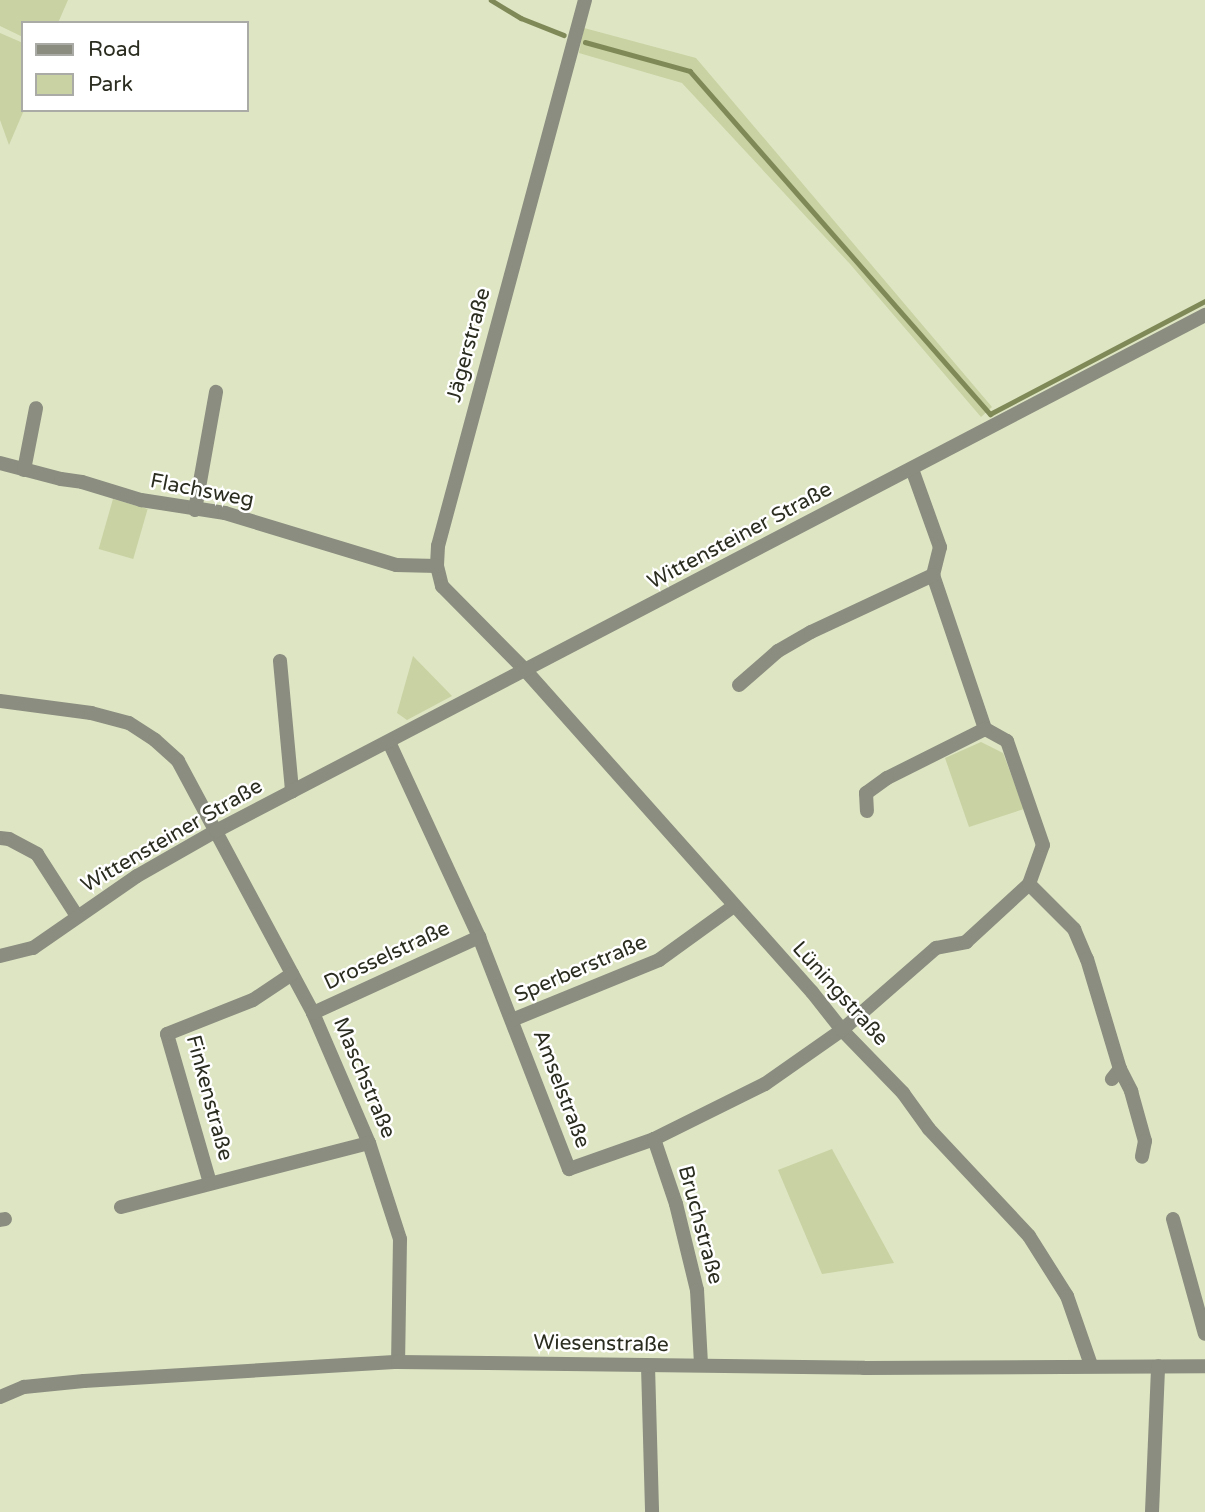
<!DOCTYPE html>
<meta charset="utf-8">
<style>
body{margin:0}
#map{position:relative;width:1205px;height:1512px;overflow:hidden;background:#dde5c3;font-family:"Varela Round",sans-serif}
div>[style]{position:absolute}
.green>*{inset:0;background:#c8d2a2;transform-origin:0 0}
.stream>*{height:4.5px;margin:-2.25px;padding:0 2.25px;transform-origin:2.25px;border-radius:2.25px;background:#7f8958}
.street>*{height:14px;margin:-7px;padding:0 7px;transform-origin:7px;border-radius:7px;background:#8a8d7f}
span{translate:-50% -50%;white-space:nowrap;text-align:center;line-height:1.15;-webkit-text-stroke:5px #fff;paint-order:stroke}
.street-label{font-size:21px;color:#2b2d20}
.legend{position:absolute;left:21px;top:21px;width:228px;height:91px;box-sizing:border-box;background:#fff;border:2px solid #aaaba6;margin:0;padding:9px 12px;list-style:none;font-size:21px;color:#2b2d20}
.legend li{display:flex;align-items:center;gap:14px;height:35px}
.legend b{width:35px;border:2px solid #aaaba6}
</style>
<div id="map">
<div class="green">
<div style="clip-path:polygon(0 0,68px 0,58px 23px,23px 23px,23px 37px,0 26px)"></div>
<div style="clip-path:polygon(584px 28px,696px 58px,992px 407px,981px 417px,850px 264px,682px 83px,579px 53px)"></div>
<div style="clip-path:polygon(0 33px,23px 43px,24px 110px,9px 145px,0 120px)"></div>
<div style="left:113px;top:499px;width:36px;height:52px;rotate:16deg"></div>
<div style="clip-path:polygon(413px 656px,452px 696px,407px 720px,397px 713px)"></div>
<div style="clip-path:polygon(981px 742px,1003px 753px,1024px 809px,969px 827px,945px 758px)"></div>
<div style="clip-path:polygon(832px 1149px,894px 1263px,822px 1274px,778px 1170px)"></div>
</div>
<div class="stream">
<div style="left:491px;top:0;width:35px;rotate:31deg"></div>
<div style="left:521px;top:18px;width:46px;rotate:21.6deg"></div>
<div style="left:585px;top:42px;width:109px;rotate:15.4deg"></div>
<div style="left:690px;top:71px;width:456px;rotate:48.8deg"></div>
<div style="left:990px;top:414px;width:243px;rotate:-27.7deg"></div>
</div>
<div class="street">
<div style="left:585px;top:0;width:565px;rotate:105.07deg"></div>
<div style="left:438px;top:546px;width:20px;rotate:93deg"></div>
<div style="left:437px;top:566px;width:21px;rotate:76deg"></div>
<div style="left:442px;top:586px;width:120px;rotate:45.3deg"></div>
<div style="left:526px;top:671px;width:430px;rotate:48.3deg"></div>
<div style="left:812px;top:992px;width:48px;rotate:51.7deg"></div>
<div style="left:842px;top:1030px;width:88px;rotate:45.9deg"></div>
<div style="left:903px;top:1093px;width:44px;rotate:54.2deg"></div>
<div style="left:929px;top:1129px;width:146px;rotate:46.9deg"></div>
<div style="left:1029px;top:1236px;width:71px;rotate:57.7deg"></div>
<div style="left:1067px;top:1296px;width:73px;rotate:70.8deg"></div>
<div style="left:0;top:463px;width:63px;rotate:14.7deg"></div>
<div style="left:61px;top:479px;width:21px;rotate:8deg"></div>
<div style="left:82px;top:482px;width:62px;rotate:17deg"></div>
<div style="left:141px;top:500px;width:85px;rotate:8.8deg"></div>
<div style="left:225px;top:513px;width:179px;rotate:16.9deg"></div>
<div style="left:396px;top:565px;width:41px;rotate:1.4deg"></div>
<div style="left:912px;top:469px;width:83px;rotate:70.3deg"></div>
<div style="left:940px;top:547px;width:29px;rotate:104deg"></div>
<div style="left:933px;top:575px;width:163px;rotate:71.3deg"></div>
<div style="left:24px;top:470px;width:63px;rotate:-79deg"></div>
<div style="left:195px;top:510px;width:120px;rotate:-79.9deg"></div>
<div style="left:280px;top:661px;width:131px;rotate:84.7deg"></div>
<div style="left:739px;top:685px;width:52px;rotate:-41.1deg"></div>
<div style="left:778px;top:651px;width:38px;rotate:-30deg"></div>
<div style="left:811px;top:632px;width:135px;rotate:-25deg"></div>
<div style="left:0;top:701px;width:92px;rotate:7.5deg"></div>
<div style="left:91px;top:713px;width:39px;rotate:15deg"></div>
<div style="left:129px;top:723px;width:31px;rotate:33deg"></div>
<div style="left:155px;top:740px;width:31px;rotate:42deg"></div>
<div style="left:178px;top:761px;width:286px;rotate:61.8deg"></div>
<div style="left:313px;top:1013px;width:142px;rotate:66.7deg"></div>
<div style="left:369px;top:1143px;width:101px;rotate:72.1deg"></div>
<div style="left:400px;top:1239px;width:123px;rotate:90.9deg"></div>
<div style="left:389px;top:742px;width:215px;rotate:65.2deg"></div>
<div style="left:479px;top:937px;width:249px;rotate:68.8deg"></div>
<div style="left:569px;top:1169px;width:90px;rotate:-19.4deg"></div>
<div style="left:654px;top:1139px;width:124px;rotate:-26.4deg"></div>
<div style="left:765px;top:1084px;width:94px;rotate:-35deg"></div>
<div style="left:842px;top:1030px;width:125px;rotate:-41.1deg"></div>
<div style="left:936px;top:948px;width:31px;rotate:-11deg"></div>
<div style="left:966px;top:942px;width:86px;rotate:-42.6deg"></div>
<div style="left:1029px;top:884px;width:41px;rotate:-70.3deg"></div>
<div style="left:1043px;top:845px;width:110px;rotate:-109.1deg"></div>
<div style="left:1007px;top:741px;width:25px;rotate:-151deg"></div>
<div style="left:985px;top:729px;width:110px;rotate:153.4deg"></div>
<div style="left:887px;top:778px;width:26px;rotate:144deg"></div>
<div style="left:866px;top:793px;width:18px;rotate:87deg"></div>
<div style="left:0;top:838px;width:9px;rotate:6deg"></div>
<div style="left:9px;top:839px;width:32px;rotate:28deg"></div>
<div style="left:37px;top:854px;width:74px;rotate:57.2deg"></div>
<div style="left:1029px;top:884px;width:64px;rotate:45deg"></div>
<div style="left:1074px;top:929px;width:33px;rotate:67deg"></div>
<div style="left:1087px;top:959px;width:115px;rotate:73.3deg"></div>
<div style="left:1120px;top:1069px;width:13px;rotate:129deg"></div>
<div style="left:0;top:956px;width:34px;rotate:-14deg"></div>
<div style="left:33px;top:948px;width:126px;rotate:-34.7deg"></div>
<div style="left:137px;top:876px;width:91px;rotate:-29.7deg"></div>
<div style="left:216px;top:831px;width:1116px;rotate:-27.55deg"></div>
<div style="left:313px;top:1013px;width:183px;rotate:-24.6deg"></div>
<div style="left:512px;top:1020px;width:159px;rotate:-22.2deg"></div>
<div style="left:659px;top:960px;width:92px;rotate:-35.8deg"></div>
<div style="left:1120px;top:1069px;width:25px;rotate:63deg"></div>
<div style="left:1131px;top:1091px;width:52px;rotate:74.4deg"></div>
<div style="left:1145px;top:1141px;width:16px;rotate:101deg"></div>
<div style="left:654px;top:1139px;width:69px;rotate:71.3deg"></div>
<div style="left:676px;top:1204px;width:89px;rotate:76.3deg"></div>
<div style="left:697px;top:1290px;width:75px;rotate:86.9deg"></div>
<div style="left:210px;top:1183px;width:155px;rotate:-106.1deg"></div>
<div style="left:167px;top:1034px;width:92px;rotate:-21.6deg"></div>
<div style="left:253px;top:1000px;width:47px;rotate:-33.7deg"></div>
<div style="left:121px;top:1207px;width:256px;rotate:-14.5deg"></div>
<div style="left:1173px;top:1219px;width:119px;rotate:74.5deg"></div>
<div style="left:0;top:1220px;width:5px;rotate:-11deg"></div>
<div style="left:648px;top:1366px;width:146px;rotate:88.4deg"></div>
<div style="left:0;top:1397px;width:26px;rotate:-23deg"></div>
<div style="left:24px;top:1387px;width:60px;rotate:-5.7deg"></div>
<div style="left:84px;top:1381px;width:315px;rotate:-3.5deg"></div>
<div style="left:398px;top:1362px;width:466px;rotate:0.7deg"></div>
<div style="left:864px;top:1368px;width:341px;rotate:-0.3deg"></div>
<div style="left:1152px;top:1512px;width:146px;rotate:-87.6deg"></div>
</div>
<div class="street-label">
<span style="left:469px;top:345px;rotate:-75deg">Jägerstraße</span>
<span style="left:202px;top:491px;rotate:11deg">Flachsweg</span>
<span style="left:740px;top:536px;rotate:-28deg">Wittensteiner Straße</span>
<span style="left:172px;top:836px;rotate:-30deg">Wittensteiner Straße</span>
<span style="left:387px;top:956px;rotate:-25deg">Drosselstraße</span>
<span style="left:581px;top:969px;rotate:-23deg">Sperberstraße</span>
<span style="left:840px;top:994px;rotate:48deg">Lüningstraße</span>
<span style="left:364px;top:1078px;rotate:67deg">Maschstraße</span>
<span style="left:561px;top:1089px;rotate:69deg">Amselstraße</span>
<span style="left:209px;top:1098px;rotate:75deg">Finkenstraße</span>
<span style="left:700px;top:1225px;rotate:75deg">Bruchstraße</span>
<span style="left:601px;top:1344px;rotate:1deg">Wiesenstraße</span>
</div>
<ul class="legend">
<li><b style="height:9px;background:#8a8d7f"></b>Road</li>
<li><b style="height:19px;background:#c8d2a2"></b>Park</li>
</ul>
</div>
